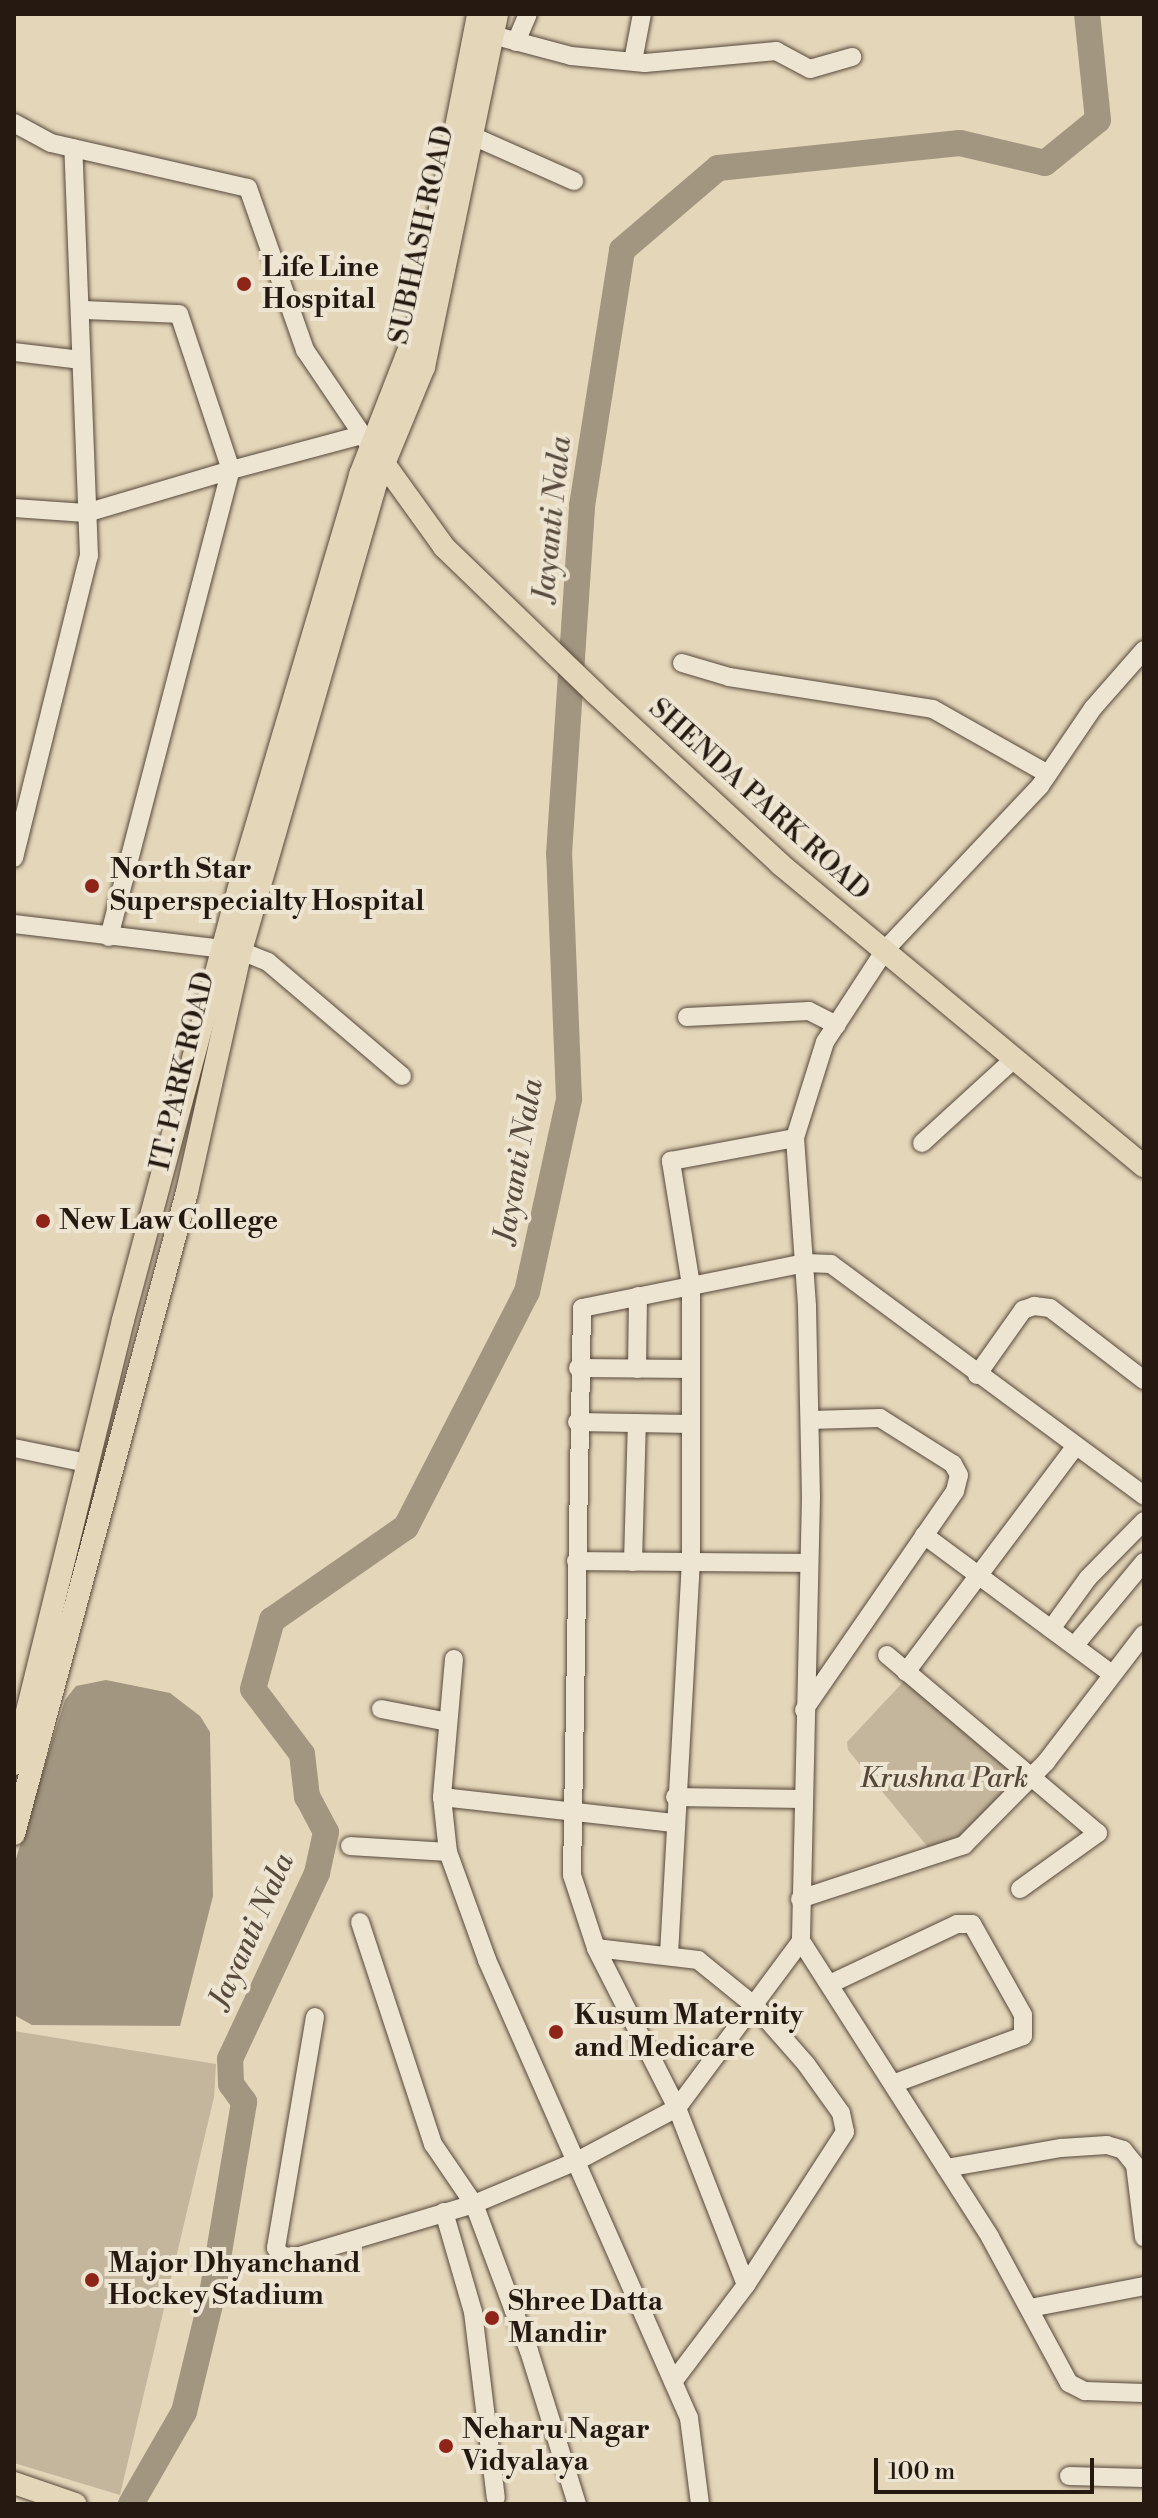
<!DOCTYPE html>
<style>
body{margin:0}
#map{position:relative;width:1158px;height:2518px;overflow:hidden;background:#e4d6b9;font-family:"Libre Bodoni",serif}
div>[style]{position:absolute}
.green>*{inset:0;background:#c4b69c}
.water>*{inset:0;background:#a39680}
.river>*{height:26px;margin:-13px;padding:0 13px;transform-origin:13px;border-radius:13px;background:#a39680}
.roads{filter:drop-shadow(0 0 2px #56483b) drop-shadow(0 0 2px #56483b)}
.minor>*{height:18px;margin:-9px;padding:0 9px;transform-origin:9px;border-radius:9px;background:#ede4d2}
.major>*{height:22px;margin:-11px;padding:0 11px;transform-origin:11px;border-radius:11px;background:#e4d6b9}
.dots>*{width:22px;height:22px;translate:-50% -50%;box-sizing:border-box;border:4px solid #ede4d2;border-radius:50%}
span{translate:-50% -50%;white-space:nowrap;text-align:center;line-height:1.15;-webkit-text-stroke:8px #ede4d2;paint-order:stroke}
.street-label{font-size:28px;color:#261911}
.poi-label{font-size:28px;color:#261911;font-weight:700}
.left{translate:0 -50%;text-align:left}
.park-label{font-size:28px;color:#55483b;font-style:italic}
.water-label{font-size:30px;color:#584b3d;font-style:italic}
.frame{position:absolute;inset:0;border:16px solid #261911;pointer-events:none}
.scale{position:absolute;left:874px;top:2458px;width:220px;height:36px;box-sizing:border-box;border:4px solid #261911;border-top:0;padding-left:10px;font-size:24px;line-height:28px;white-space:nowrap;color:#261911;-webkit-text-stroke:6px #ede4d2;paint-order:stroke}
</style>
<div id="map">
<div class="green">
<div style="clip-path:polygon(904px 1681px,1027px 1771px,964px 1845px,936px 1857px,848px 1750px,847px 1742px)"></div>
<div style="clip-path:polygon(14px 2031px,216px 2064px,214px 2097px,120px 2495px,14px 2463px)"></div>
</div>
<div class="water">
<div style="clip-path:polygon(106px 1680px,170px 1693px,200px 1716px,210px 1732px,213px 1896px,180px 2026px,32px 2025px,14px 2015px,14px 1865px,65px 1700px,76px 1686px)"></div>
</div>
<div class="river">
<div style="left:131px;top:2504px;width:106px;rotate:-60.1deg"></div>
<div style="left:184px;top:2412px;width:115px;rotate:-76.4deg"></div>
<div style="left:211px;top:2300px;width:201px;rotate:-80.5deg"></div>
<div style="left:244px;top:2102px;width:22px;rotate:-126deg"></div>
<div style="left:231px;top:2084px;width:25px;rotate:-92deg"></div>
<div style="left:230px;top:2059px;width:205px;rotate:-64.9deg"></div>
<div style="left:317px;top:1873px;width:42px;rotate:-77.6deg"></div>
<div style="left:326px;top:1832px;width:40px;rotate:-118deg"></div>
<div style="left:307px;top:1797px;width:43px;rotate:-96.6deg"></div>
<div style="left:302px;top:1754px;width:81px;rotate:-127deg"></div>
<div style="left:253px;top:1689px;width:72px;rotate:-74.6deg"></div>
<div style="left:272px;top:1620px;width:163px;rotate:-34.8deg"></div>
<div style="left:406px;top:1527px;width:264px;rotate:-62.8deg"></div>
<div style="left:527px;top:1292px;width:198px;rotate:-77.7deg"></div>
<div style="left:569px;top:1099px;width:245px;rotate:-92.3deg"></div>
<div style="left:559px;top:854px;width:349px;rotate:-86.2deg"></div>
<div style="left:582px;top:506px;width:259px;rotate:-81.1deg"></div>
<div style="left:622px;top:250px;width:126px;rotate:-40.5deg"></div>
<div style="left:718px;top:168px;width:243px;rotate:-5.9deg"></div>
<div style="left:960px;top:143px;width:87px;rotate:13.2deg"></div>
<div style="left:1045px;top:163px;width:68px;rotate:-39.1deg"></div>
<div style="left:1098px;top:120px;width:107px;rotate:-95.9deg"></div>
</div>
<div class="roads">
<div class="minor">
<div style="left:481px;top:32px;width:93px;rotate:14.9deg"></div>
<div style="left:571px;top:56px;width:74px;rotate:5.4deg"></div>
<div style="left:645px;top:63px;width:132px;rotate:-5.2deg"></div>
<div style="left:776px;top:51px;width:38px;rotate:28deg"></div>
<div style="left:810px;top:69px;width:44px;rotate:-15.9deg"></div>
<div style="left:516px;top:42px;width:30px;rotate:-67deg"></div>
<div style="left:633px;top:61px;width:48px;rotate:-79.2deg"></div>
<div style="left:14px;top:123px;width:42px;rotate:28.4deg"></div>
<div style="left:51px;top:143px;width:202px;rotate:12.9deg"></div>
<div style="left:248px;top:188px;width:172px;rotate:70.6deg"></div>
<div style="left:305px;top:350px;width:112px;rotate:55.9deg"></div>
<div style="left:459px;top:130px;width:126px;rotate:23.9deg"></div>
<div style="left:14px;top:352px;width:67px;rotate:6.8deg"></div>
<div style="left:14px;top:508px;width:72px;rotate:4deg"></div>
<div style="left:86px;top:513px;width:151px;rotate:-16.5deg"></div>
<div style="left:231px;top:470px;width:164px;rotate:-108.4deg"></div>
<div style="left:179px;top:314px;width:97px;rotate:-177.6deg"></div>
<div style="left:1144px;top:650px;width:77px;rotate:131.3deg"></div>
<div style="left:1093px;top:708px;width:94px;rotate:124.2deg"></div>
<div style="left:1040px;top:786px;width:226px;rotate:133.4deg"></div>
<div style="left:885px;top:950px;width:110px;rotate:123.1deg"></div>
<div style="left:825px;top:1042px;width:101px;rotate:107.4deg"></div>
<div style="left:795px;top:1138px;width:169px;rotate:85.9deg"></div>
<div style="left:807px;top:1307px;width:190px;rotate:88.8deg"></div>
<div style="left:811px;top:1497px;width:444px;rotate:91.3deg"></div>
<div style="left:801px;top:1941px;width:351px;rotate:57.4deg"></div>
<div style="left:990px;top:2237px;width:166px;rotate:61.6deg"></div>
<div style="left:1069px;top:2383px;width:18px;rotate:27deg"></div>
<div style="left:1085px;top:2391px;width:59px;rotate:1.9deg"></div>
<div style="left:682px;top:663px;width:49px;rotate:16.6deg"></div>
<div style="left:729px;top:677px;width:206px;rotate:8.9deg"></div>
<div style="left:933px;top:709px;width:132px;rotate:29.5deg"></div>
<div style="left:14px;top:858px;width:311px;rotate:-76.1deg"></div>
<div style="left:89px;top:556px;width:408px;rotate:-92.2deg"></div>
<div style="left:14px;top:924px;width:229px;rotate:6.8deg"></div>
<div style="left:241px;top:951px;width:29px;rotate:22deg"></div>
<div style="left:268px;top:962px;width:176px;rotate:40.4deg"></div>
<div style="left:109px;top:937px;width:483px;rotate:-75.4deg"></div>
<div style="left:231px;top:470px;width:136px;rotate:-15deg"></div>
<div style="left:687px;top:1017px;width:122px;rotate:-2.8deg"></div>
<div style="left:809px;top:1011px;width:31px;rotate:27deg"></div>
<div style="left:922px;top:1143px;width:125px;rotate:-42.4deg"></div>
<div style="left:578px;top:1368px;width:113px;rotate:0.5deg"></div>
<div style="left:637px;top:1369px;width:73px;rotate:-89.2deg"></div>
<div style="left:977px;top:1375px;width:80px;rotate:-54.7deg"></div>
<div style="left:1023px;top:1310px;width:12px;rotate:-20deg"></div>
<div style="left:1034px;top:1306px;width:16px;rotate:7deg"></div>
<div style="left:1050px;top:1308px;width:118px;rotate:37.5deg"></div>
<div style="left:577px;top:1422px;width:114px;rotate:1deg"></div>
<div style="left:14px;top:1448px;width:75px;rotate:11.6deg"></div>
<div style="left:924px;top:1535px;width:234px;rotate:36.5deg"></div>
<div style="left:576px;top:1561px;width:232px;rotate:0.5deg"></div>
<div style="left:633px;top:1562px;width:139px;rotate:-88.4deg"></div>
<div style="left:1051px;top:1629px;width:63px;rotate:-54deg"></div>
<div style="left:1088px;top:1578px;width:80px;rotate:-45.5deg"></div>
<div style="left:1075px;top:1645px;width:108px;rotate:-50.3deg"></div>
<div style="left:887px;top:1655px;width:276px;rotate:40.2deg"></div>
<div style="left:1098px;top:1833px;width:96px;rotate:144.3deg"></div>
<div style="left:454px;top:1659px;width:139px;rotate:95deg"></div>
<div style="left:442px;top:1797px;width:55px;rotate:83.8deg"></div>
<div style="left:448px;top:1852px;width:115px;rotate:70.1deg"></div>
<div style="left:487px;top:1960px;width:501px;rotate:66.2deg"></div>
<div style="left:689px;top:2418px;width:87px;rotate:82.7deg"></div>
<div style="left:906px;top:1672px;width:280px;rotate:-53.1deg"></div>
<div style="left:381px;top:1709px;width:68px;rotate:11deg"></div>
<div style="left:804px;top:1710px;width:266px;rotate:-55.4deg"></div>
<div style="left:955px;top:1491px;width:16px;rotate:-76deg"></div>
<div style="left:959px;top:1475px;width:13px;rotate:-119deg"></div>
<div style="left:953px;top:1464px;width:86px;rotate:-147.8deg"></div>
<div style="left:880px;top:1418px;width:70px;rotate:178.4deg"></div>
<div style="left:442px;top:1797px;width:233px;rotate:6.4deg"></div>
<div style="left:675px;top:1797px;width:127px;rotate:0.9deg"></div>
<div style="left:350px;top:1846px;width:98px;rotate:3.5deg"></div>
<div style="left:800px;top:1899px;width:173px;rotate:-18.2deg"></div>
<div style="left:964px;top:1845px;width:117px;rotate:-45.3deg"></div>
<div style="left:1046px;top:1762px;width:161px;rotate:-52.6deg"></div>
<div style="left:360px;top:1922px;width:234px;rotate:71.8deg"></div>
<div style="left:433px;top:2144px;width:73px;rotate:55.7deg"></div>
<div style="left:474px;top:2204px;width:157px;rotate:69.5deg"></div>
<div style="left:529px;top:2351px;width:160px;rotate:72.6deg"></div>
<div style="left:596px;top:1948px;width:103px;rotate:6.7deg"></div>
<div style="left:698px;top:1960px;width:75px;rotate:39deg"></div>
<div style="left:756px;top:2007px;width:76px;rotate:48.7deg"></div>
<div style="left:806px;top:2064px;width:60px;rotate:54.5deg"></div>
<div style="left:841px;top:2113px;width:19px;rotate:78deg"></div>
<div style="left:845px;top:2132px;width:182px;rotate:122.9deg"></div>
<div style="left:746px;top:2285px;width:121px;rotate:127deg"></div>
<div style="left:669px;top:1954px;width:393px;rotate:-86.8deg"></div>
<div style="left:691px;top:1562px;width:277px;rotate:-90deg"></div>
<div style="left:691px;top:1285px;width:126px;rotate:-99.2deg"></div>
<div style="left:671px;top:1161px;width:126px;rotate:-10.5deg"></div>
<div style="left:832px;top:1983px;width:138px;rotate:-25.3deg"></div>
<div style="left:957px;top:1924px;width:15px"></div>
<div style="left:972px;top:1924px;width:104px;rotate:60.7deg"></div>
<div style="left:1023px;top:2015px;width:21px;rotate:90deg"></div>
<div style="left:1023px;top:2036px;width:136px;rotate:159.8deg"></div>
<div style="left:315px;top:2017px;width:234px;rotate:99.6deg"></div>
<div style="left:276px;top:2248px;width:9px;rotate:58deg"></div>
<div style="left:281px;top:2256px;width:15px;rotate:4deg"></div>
<div style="left:296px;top:2257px;width:186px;rotate:-16.6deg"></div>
<div style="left:474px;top:2204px;width:114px;rotate:-22.7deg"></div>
<div style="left:579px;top:2160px;width:111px;rotate:-28deg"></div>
<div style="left:677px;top:2108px;width:208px;rotate:-53.4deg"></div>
<div style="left:946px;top:2168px;width:117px;rotate:-9.9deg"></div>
<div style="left:1061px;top:2148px;width:46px;rotate:-3.7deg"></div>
<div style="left:1107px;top:2145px;width:17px;rotate:17deg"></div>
<div style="left:1123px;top:2150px;width:19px;rotate:51deg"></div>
<div style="left:1135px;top:2165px;width:73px;rotate:82.9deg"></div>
<div style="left:444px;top:2212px;width:104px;rotate:73.8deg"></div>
<div style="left:473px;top:2312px;width:187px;rotate:83deg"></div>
<div style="left:746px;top:2285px;width:190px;rotate:-111.3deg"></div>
<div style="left:677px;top:2108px;width:179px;rotate:-116.9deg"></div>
<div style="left:596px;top:1948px;width:77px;rotate:-108.2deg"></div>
<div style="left:572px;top:1875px;width:567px;rotate:-88.99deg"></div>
<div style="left:582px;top:1308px;width:227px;rotate:-11.4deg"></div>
<div style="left:805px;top:1263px;width:26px;rotate:2deg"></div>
<div style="left:831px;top:1264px;width:390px;rotate:36.5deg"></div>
<div style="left:1030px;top:2308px;width:116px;rotate:-10.9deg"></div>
<div style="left:1069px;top:2476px;width:75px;rotate:1.5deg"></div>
</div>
<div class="major">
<div style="left:378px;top:455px;width:113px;rotate:54.3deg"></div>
<div style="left:444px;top:547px;width:210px;rotate:44deg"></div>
<div style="left:595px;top:693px;width:252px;rotate:42.7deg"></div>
<div style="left:780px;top:864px;width:473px;rotate:39.7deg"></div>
<div style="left:14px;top:1764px;width:457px;rotate:-76.2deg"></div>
<div style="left:123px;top:1320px;width:472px;rotate:-75deg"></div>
<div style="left:245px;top:864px;width:406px;rotate:-73.5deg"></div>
<div style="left:360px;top:475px;width:155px;rotate:-68.7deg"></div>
<div style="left:416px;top:331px;width:323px;rotate:-78.9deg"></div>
<div style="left:14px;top:1834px;width:665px;rotate:-74.92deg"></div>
<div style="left:187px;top:1192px;width:247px;rotate:-77.4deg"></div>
<div style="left:241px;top:951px;width:489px;rotate:-73.9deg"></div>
<div style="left:377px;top:481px;width:123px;rotate:-67.6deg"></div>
<div style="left:424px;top:367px;width:360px;rotate:-78.3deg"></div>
<div style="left:14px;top:2483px;width:65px;rotate:19deg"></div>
</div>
</div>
<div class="dots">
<div style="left:244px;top:284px;background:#8f2418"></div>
<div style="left:92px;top:886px;background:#8f2418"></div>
<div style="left:43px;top:1221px;background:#8f2418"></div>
<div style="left:556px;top:2032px;background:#8f2418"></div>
<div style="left:92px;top:2280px;background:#8f2418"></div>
<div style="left:492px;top:2318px;background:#8f2418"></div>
<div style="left:446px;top:2446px;background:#8f2418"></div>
</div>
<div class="street-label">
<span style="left:422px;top:235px;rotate:-78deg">SUBHASH ROAD</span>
<span style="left:759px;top:800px;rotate:42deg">SHENDA PARK ROAD</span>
<span style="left:183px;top:1071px;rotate:-77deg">IT. PARK ROAD</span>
</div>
<div class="poi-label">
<span class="left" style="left:262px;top:284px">Life Line<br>Hospital</span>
<span class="left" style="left:110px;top:886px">North Star<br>Superspecialty Hospital</span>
<span class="left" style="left:59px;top:1221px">New Law College</span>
<span class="left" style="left:574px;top:2032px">Kusum Maternity<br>and Medicare</span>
<span class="left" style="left:108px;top:2280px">Major Dhyanchand<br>Hockey Stadium</span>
<span class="left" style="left:508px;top:2318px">Shree Datta<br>Mandir</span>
<span class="left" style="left:462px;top:2446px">Neharu Nagar<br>Vidyalaya</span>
</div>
<div class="park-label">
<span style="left:944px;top:1779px">Krushna Park</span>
</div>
<div class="water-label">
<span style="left:553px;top:519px;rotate:-84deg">Jayanti Nala</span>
<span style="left:519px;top:1161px;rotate:-80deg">Jayanti Nala</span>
<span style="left:252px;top:1931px;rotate:-66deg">Jayanti Nala</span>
</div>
<div class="frame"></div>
<div class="scale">100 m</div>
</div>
